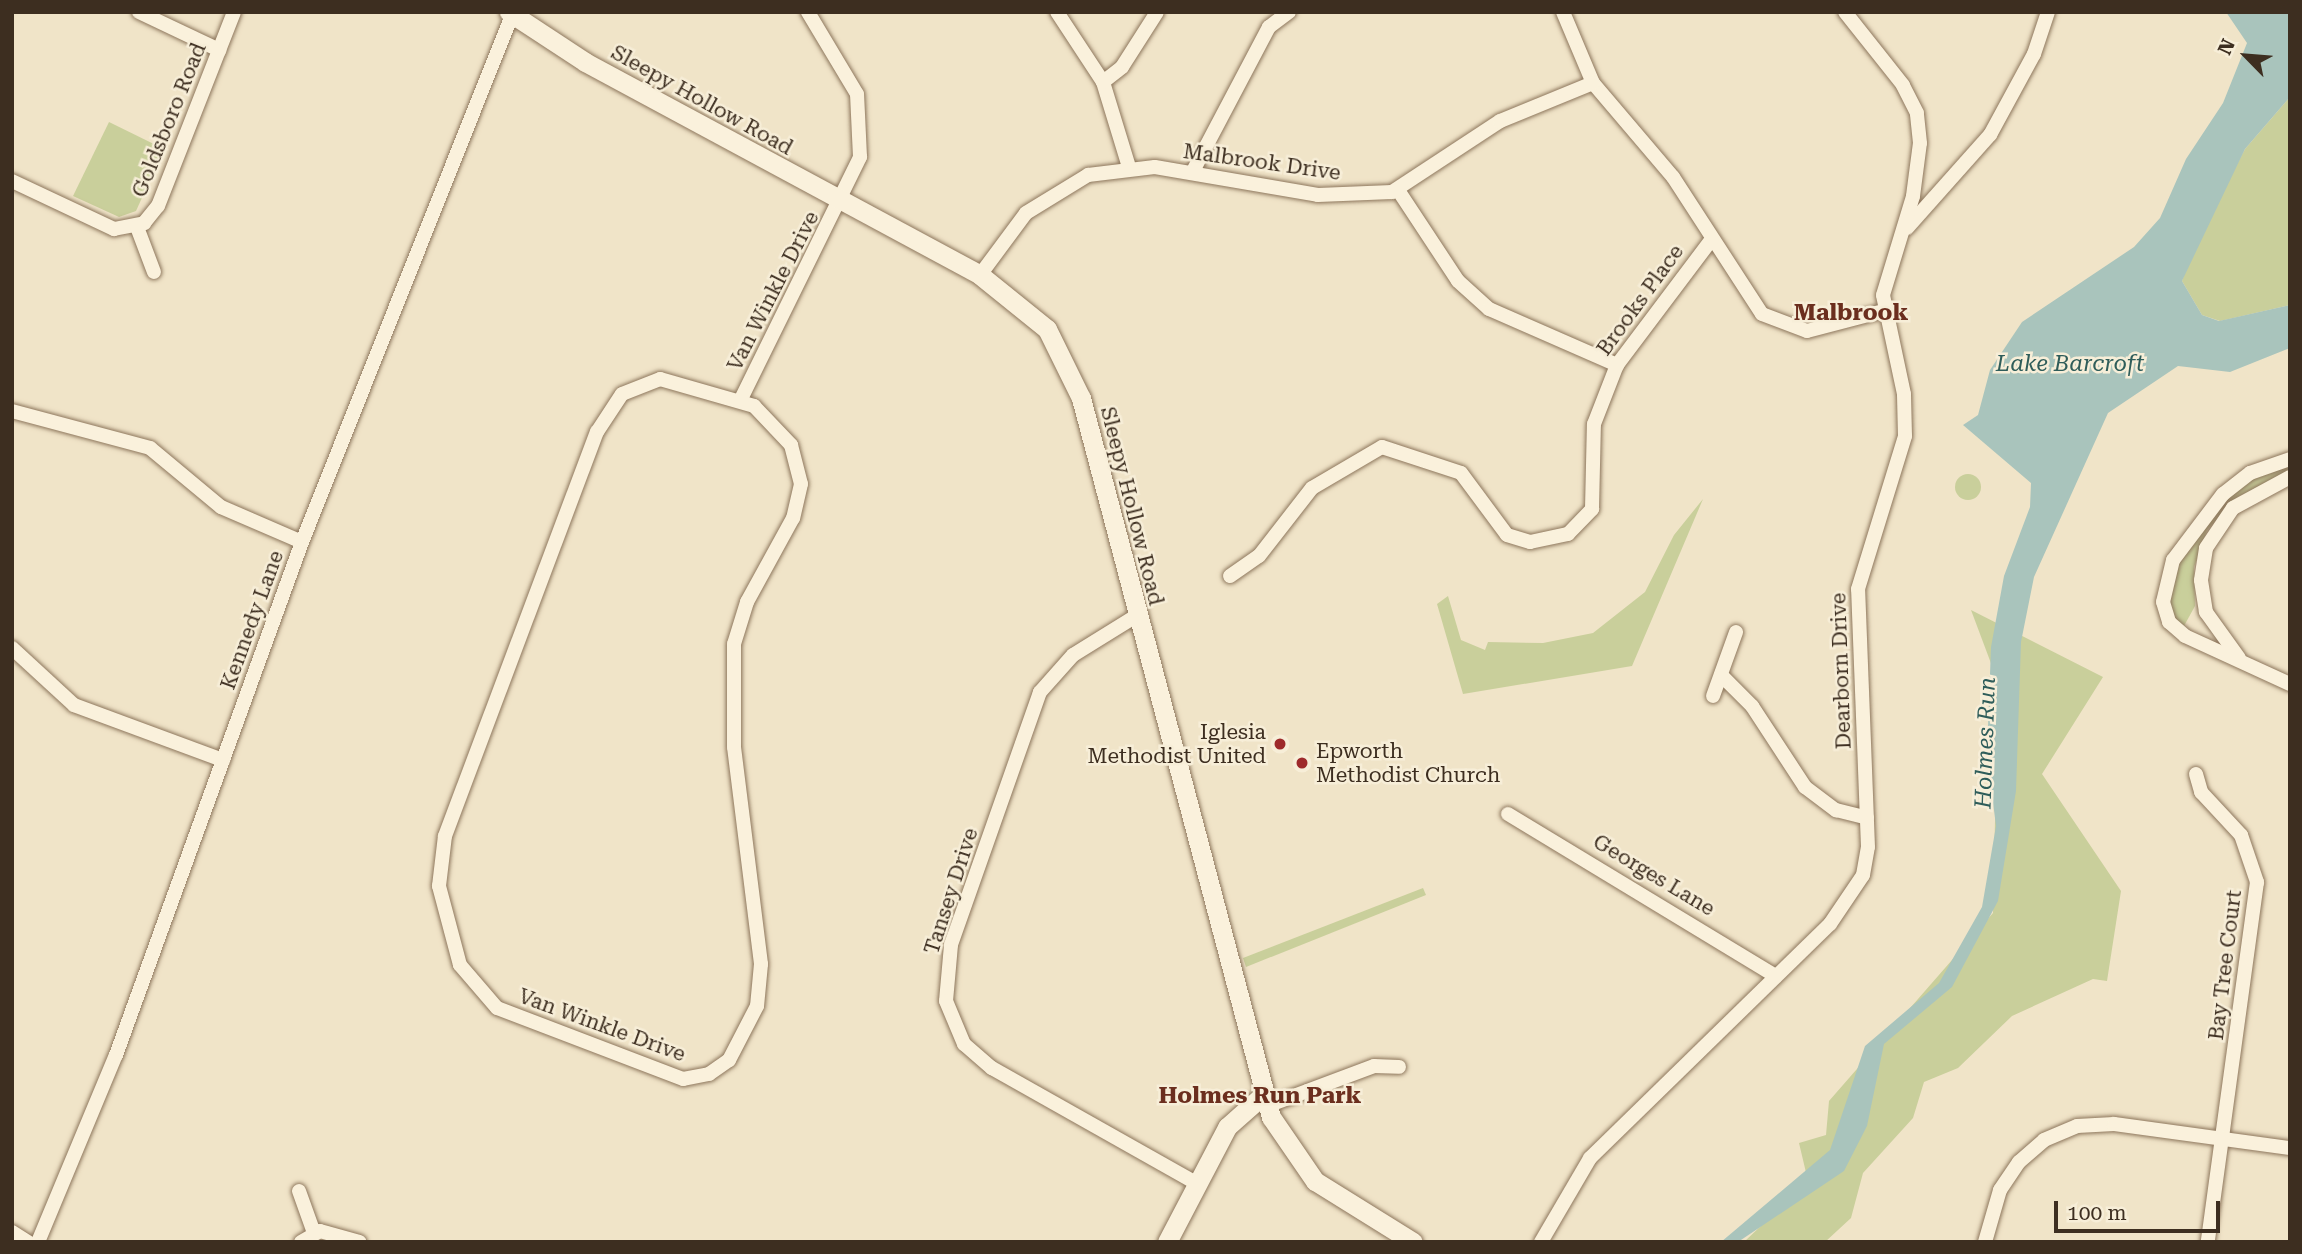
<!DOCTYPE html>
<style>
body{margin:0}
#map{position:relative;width:2302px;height:1254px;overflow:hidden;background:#f0e4c8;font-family:"Roboto Serif",serif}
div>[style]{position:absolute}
.green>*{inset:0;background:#c9cf9b}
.round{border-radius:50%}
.water>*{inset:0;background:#a9c4bc}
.roads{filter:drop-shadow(0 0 2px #8d765c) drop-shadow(0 0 2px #8d765c)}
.street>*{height:14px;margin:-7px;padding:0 7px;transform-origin:7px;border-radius:7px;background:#faf1dc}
.secondary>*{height:19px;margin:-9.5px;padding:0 9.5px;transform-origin:9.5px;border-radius:9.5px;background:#faf1dc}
.dots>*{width:19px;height:19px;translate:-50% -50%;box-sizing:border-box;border:4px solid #f7eed8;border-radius:50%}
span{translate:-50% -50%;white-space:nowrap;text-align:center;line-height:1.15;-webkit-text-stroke:5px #f7eed8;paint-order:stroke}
.street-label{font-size:21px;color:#3d2e20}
.poi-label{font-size:21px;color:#3d2e20}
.right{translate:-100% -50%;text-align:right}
.left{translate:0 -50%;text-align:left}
.neighbourhood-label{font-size:23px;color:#6b2e1e;font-weight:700}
.water-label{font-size:23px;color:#2f5d5a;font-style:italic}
.frame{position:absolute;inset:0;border:14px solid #3d2e20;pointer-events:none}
.north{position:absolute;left:2211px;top:21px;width:70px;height:70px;-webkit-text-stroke:5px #f7eed8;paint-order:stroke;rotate:295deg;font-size:19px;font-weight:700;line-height:28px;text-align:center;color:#3d2e20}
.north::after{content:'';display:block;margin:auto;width:24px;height:32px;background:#3d2e20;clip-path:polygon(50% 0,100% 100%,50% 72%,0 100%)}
.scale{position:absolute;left:2054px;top:1201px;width:166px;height:32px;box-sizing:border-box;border:4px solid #3d2e20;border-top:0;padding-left:9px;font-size:21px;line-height:24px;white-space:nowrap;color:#3d2e20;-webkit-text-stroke:5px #f7eed8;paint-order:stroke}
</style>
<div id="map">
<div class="green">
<div style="clip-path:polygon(2290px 97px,2290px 305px,2220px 321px,2202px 315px,2182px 281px,2192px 251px,2245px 149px)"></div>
<div style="clip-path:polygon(109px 122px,164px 149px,136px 211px,119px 217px,73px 196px)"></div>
<div style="clip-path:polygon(2290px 464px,2290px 472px,2237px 497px,2207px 530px,2194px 567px,2195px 606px,2184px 626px,2167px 612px,2177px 564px,2222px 502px,2246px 482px)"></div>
<div class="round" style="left:1955px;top:474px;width:26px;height:26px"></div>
<div style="clip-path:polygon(1703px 499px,1632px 666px,1463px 694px,1437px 604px,1448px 596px,1461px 640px,1485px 650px,1488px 642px,1543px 643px,1593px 633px,1645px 592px,1674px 535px)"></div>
<div style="clip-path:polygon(1971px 610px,2103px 677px,2042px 774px,2121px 891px,2107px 981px,2093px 979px,2012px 1016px,1958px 1068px,1924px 1082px,1913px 1118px,1863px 1173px,1851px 1218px,1825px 1242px,1744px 1242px,1808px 1181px,1799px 1143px,1826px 1135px,1829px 1101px,1993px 913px,1998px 682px)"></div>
<div style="clip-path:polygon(1423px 888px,1426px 895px,1246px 967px,1243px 958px)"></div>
</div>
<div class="water">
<div style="clip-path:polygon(2226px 12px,2290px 12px,2290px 97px,2245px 149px,2182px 281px,2202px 315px,2219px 321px,2290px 305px,2290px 348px,2230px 372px,2178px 366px,2108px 413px,2034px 577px,2021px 642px,2016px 791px,1998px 901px,1952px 987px,1884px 1044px,1867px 1126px,1844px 1171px,1738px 1242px,1721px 1242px,1830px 1150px,1865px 1046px,1939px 983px,1982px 907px,1996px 826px,1987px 755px,1991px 647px,2004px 576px,2030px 507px,2031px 483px,1963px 425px,1978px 415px,1990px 370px,2022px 322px,2134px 247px,2160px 218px,2186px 159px,2223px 103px,2247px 43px)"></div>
</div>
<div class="roads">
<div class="street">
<div style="left:139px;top:12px;width:89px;rotate:25.4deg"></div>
<div style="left:1057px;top:12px;width:84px;rotate:56.7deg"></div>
<div style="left:1103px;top:82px;width:89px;rotate:73deg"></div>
<div style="left:1563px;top:12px;width:77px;rotate:67.1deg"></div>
<div style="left:1593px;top:83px;width:123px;rotate:49.6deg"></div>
<div style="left:1673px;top:177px;width:163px;rotate:57deg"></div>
<div style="left:1762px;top:314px;width:48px;rotate:20.7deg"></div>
<div style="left:1807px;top:331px;width:79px;rotate:-14.7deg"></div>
<div style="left:1103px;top:82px;width:24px;rotate:-38deg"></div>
<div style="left:1122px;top:67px;width:65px;rotate:-57.5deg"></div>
<div style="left:1192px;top:173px;width:165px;rotate:-62.2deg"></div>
<div style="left:1269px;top:27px;width:25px;rotate:-37deg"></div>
<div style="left:12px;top:181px;width:113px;rotate:25.2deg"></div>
<div style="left:114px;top:229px;width:31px;rotate:-11deg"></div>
<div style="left:144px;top:223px;width:22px;rotate:-51deg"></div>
<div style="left:158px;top:206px;width:208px;rotate:-68.6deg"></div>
<div style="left:1398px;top:190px;width:109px;rotate:56.6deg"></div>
<div style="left:1458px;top:281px;width:42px;rotate:42.1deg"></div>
<div style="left:1489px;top:309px;width:140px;rotate:23.6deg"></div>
<div style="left:137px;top:227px;width:48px;rotate:69.3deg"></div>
<div style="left:1907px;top:228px;width:125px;rotate:-48.3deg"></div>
<div style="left:1990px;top:135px;width:92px;rotate:-61.5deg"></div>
<div style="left:2034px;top:54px;width:44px;rotate:-71.6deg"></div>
<div style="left:980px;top:275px;width:77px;rotate:-53.4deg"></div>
<div style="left:1026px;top:213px;width:73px;rotate:-31.5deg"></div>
<div style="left:1088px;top:175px;width:67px;rotate:-6.8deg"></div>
<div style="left:1155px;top:167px;width:165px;rotate:9.7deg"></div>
<div style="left:1318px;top:195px;width:74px;rotate:-2.3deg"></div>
<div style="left:1392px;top:192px;width:129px;rotate:-33.3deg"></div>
<div style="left:1500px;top:121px;width:100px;rotate:-22.2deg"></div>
<div style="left:660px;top:379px;width:98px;rotate:16deg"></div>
<div style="left:754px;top:406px;width:54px;rotate:46.5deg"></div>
<div style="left:791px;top:445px;width:40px;rotate:75.6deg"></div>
<div style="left:801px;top:484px;width:35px;rotate:103deg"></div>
<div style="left:793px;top:518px;width:96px;rotate:118.7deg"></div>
<div style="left:747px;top:602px;width:44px;rotate:107.2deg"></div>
<div style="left:734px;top:644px;width:103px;rotate:90deg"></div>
<div style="left:734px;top:747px;width:219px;rotate:82.9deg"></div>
<div style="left:761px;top:964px;width:42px;rotate:95.4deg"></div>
<div style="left:757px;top:1006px;width:61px;rotate:117.4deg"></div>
<div style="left:729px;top:1060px;width:24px;rotate:145deg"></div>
<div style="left:709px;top:1074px;width:26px;rotate:169deg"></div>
<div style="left:683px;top:1079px;width:199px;rotate:-159.1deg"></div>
<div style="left:497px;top:1008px;width:57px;rotate:-130.7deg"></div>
<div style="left:460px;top:965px;width:82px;rotate:-104.9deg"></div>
<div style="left:439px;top:886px;width:50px;rotate:-83.2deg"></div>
<div style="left:445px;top:836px;width:432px;rotate:-69.4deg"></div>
<div style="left:597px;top:432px;width:45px;rotate:-56.7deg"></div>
<div style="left:622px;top:394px;width:41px;rotate:-21.5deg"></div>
<div style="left:741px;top:399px;width:270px;rotate:-63.8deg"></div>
<div style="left:860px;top:157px;width:63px;rotate:-92.7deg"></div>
<div style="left:857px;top:94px;width:96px;rotate:-120.9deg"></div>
<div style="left:12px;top:411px;width:143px;rotate:15deg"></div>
<div style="left:150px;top:448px;width:92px;rotate:39.7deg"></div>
<div style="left:221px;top:507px;width:88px;rotate:23.4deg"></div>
<div style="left:2290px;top:459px;width:42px;rotate:160.7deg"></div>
<div style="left:2250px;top:473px;width:34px;rotate:142deg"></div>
<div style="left:2223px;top:494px;width:83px;rotate:127.1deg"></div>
<div style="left:2173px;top:560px;width:43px;rotate:103.4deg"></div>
<div style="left:2163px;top:602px;width:21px;rotate:73deg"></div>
<div style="left:2169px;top:622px;width:21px;rotate:41deg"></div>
<div style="left:2185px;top:636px;width:115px;rotate:24.6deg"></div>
<div style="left:1230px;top:576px;width:35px;rotate:-35deg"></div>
<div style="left:1259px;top:556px;width:86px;rotate:-52.1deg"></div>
<div style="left:1312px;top:488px;width:81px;rotate:-30.4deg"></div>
<div style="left:1382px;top:447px;width:83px;rotate:18.2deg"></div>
<div style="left:1461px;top:473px;width:77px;rotate:53.4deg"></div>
<div style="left:1507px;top:535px;width:24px;rotate:17deg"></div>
<div style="left:1530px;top:542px;width:39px;rotate:-12deg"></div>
<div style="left:1568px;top:534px;width:35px;rotate:-46deg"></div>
<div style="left:1592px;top:509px;width:85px;rotate:-88.7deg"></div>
<div style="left:1594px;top:424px;width:63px;rotate:-68.7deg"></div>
<div style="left:1617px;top:365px;width:158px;rotate:-53deg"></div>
<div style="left:1136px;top:616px;width:74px;rotate:148.2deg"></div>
<div style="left:1073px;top:655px;width:50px;rotate:131.7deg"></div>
<div style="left:1040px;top:692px;width:268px;rotate:109.4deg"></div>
<div style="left:951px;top:945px;width:56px;rotate:95.1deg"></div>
<div style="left:946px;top:1001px;width:47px;rotate:67.3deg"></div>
<div style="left:964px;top:1044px;width:37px;rotate:41deg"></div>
<div style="left:992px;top:1068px;width:234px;rotate:29.4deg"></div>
<div style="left:12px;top:648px;width:84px;rotate:42.6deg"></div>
<div style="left:74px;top:705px;width:159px;rotate:20.3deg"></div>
<div style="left:2239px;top:658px;width:57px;rotate:-125.7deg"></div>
<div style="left:2206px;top:612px;width:32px;rotate:-99deg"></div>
<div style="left:2201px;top:580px;width:32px;rotate:-81deg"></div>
<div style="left:2206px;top:548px;width:48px;rotate:-56deg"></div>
<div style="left:2233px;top:508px;width:65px;rotate:-28.5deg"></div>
<div style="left:1721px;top:675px;width:44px;rotate:45deg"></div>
<div style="left:1752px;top:706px;width:97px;rotate:56.8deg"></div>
<div style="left:1805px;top:787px;width:39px;rotate:37deg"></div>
<div style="left:1836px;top:810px;width:32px;rotate:14deg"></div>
<div style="left:1713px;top:696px;width:68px;rotate:-70.2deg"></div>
<div style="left:2196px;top:774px;width:19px;rotate:74deg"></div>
<div style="left:2201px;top:792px;width:59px;rotate:47.1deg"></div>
<div style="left:2241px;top:835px;width:50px;rotate:71.2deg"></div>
<div style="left:2257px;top:882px;width:363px;rotate:97.8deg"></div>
<div style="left:1508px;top:814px;width:313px;rotate:31.2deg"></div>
<div style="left:1267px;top:1106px;width:114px;rotate:-20.5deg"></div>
<div style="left:1374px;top:1066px;width:25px;rotate:2deg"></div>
<div style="left:299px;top:1191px;width:45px;rotate:70.3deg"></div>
<div style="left:12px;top:1232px;width:19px;rotate:32deg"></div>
<div style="left:38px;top:1242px;width:203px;rotate:-67.4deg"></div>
<div style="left:116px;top:1055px;width:546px;rotate:-70.07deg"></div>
<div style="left:302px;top:542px;width:567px;rotate:-68.27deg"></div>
<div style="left:301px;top:1242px;width:22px;rotate:-30deg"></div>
<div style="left:320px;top:1231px;width:41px;rotate:15.4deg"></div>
<div style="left:1541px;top:1242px;width:97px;rotate:-59.7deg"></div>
<div style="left:1590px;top:1158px;width:335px;rotate:-44.3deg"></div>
<div style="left:1830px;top:924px;width:59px;rotate:-56deg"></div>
<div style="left:1863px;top:875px;width:28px;rotate:-80deg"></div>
<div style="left:1868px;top:847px;width:258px;rotate:-92.2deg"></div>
<div style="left:1858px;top:589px;width:160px;rotate:-72.9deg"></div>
<div style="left:1905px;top:436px;width:42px;rotate:-91.4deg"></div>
<div style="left:1904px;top:394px;width:101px;rotate:-102deg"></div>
<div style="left:1883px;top:295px;width:103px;rotate:-73.1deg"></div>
<div style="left:1913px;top:196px;width:53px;rotate:-82.5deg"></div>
<div style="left:1920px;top:143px;width:30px;rotate:-96deg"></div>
<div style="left:1917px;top:113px;width:31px;rotate:-117deg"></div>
<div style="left:1903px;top:85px;width:93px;rotate:-128.5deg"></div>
<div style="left:1985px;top:1242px;width:54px;rotate:-73.9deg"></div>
<div style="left:2000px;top:1190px;width:34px;rotate:-56deg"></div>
<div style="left:2019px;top:1162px;width:33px;rotate:-41deg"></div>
<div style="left:2044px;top:1140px;width:36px;rotate:-23deg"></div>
<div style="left:2077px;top:1126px;width:37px;rotate:-3deg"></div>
<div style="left:2114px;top:1124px;width:178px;rotate:7.8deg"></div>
</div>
<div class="secondary">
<div style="left:509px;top:12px;width:91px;rotate:33.3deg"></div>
<div style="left:585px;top:62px;width:449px;rotate:28.3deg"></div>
<div style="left:980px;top:275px;width:86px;rotate:38.9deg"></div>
<div style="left:1047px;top:329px;width:77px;rotate:63.8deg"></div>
<div style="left:1081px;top:398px;width:744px;rotate:75.2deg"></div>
<div style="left:1271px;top:1117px;width:78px;rotate:55.5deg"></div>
<div style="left:1315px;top:1181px;width:115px;rotate:31.9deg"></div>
<div style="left:1167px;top:1242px;width:130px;rotate:-62.4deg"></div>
<div style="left:1227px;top:1127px;width:48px;rotate:-41.6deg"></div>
</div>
</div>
<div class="dots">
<div style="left:1280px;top:744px;background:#9e2a2b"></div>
<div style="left:1302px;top:763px;background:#9e2a2b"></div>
</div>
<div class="street-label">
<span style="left:702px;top:100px;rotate:29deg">Sleepy Hollow Road</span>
<span style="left:169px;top:120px;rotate:-68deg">Goldsboro Road</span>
<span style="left:1262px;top:162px;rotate:8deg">Malbrook Drive</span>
<span style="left:773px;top:291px;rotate:-63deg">Van Winkle Drive</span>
<span style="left:1640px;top:300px;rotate:-54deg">Brooks Place</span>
<span style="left:1132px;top:506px;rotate:76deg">Sleepy Hollow Road</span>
<span style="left:252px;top:620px;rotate:-70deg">Kennedy Lane</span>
<span style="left:1841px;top:671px;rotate:-92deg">Dearborn Drive</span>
<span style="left:1654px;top:875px;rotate:31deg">Georges Lane</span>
<span style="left:951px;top:891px;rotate:-72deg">Tansey Drive</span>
<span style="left:2225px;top:965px;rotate:-83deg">Bay Tree Court</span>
<span style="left:602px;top:1025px;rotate:20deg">Van Winkle Drive</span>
</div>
<div class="poi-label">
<span class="right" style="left:1266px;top:744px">Iglesia<br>Methodist United</span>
<span class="left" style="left:1316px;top:763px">Epworth<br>Methodist Church</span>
</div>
<div class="neighbourhood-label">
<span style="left:1851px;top:313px">Malbrook</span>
<span style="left:1260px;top:1096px">Holmes Run Park</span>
</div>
<div class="water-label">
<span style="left:2070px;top:364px">Lake Barcroft</span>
<span style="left:1986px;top:743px;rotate:-88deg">Holmes Run</span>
</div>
<div class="frame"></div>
<div class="north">N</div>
<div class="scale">100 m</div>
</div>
